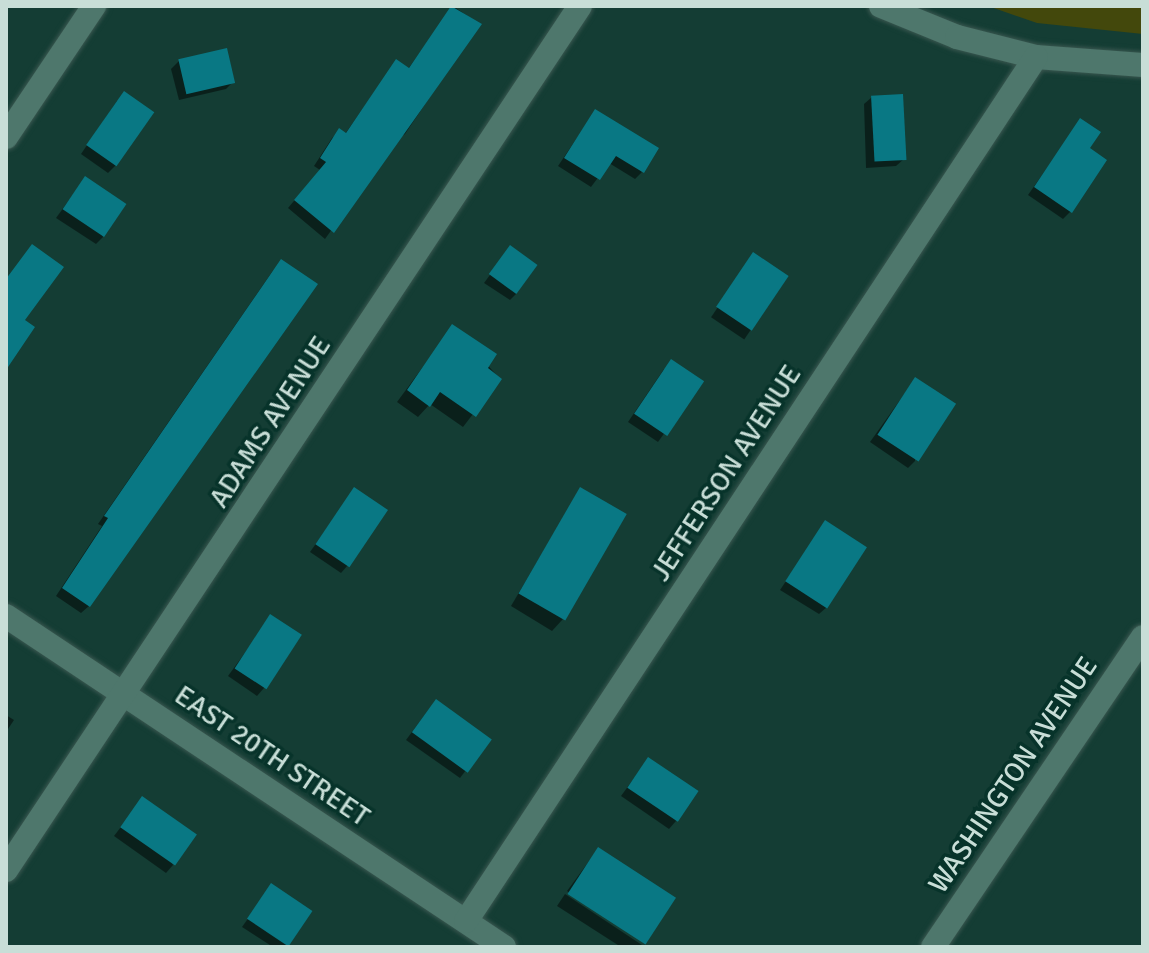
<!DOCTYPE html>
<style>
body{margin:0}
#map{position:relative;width:1149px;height:953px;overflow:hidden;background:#143d34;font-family:Signika,sans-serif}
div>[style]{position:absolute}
.green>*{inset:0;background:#43480c}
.shadow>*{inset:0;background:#0007;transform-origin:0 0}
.building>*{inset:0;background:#097884;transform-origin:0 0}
.roads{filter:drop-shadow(0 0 2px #3a5750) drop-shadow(0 0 2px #3a5750)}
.minor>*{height:24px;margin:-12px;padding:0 12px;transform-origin:12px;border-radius:12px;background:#4e776c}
span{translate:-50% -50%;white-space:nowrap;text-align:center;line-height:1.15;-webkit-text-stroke:7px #07332a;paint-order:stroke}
.street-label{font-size:28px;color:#c8ded7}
.frame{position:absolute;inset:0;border:8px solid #c8ded7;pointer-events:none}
</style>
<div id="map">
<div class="green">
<div style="clip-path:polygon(988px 6px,1143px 6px,1143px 34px,1037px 23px)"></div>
</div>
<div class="shadow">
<div style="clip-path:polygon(453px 6px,479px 24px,405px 134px,396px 140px,325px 239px,288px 208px,320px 170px,314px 166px,332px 138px,340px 131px,345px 134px,396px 61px,408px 69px)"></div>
<div style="clip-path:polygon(179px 61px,233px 82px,226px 89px,179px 100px,171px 69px)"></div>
<div style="clip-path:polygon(872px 97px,904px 159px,896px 166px,866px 168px,864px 104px)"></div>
<div style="clip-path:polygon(117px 101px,116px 165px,108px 173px,81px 154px)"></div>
<div style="clip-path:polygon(595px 111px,642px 172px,635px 179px,609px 163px,591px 187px,558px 166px)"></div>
<div style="clip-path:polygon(1080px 121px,1087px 149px,1071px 211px,1063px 219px,1028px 195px)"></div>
<div style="clip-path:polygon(85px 178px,103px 237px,96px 244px,56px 218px)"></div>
<div style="clip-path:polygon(510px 248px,517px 293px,510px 300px,484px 283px)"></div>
<div style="left:753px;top:255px;width:40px;height:75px;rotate:34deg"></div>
<div style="clip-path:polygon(274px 269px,89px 606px,81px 613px,56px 596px,102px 526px,98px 524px)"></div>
<div style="clip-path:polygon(453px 326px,500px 379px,463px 427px,430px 404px,418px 417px,397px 402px)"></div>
<div style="clip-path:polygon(664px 369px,701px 382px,658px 442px,628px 422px)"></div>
<div style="clip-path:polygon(915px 379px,915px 461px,908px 468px,870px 442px)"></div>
<div style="clip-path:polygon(580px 489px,563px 619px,552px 631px,511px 606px)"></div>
<div style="clip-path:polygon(354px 490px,348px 565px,341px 573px,310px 552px)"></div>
<div style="clip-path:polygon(825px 523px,827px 607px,819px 614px,780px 590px)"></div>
<div style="clip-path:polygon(271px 617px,264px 688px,257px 696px,228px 676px)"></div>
<div style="clip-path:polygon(429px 709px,489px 740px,460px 778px,406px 740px)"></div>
<div style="clip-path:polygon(6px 715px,14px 720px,6px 732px)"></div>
<div style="clip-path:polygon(648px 759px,676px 821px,669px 829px,621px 796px)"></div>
<div style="clip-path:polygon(143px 798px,173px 865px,166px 873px,114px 836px)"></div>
<div style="clip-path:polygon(598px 849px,644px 941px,567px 891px)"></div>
<div style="clip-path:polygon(271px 886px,288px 945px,286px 947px,273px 947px,242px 927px)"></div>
<div style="clip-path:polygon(565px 894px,642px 945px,621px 947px,557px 906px)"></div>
</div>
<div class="building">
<div style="clip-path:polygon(451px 6px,482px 24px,334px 233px,294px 200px,326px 162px,320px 158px,339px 128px,346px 133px,396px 59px,409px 68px)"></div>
<div style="left:227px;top:48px;width:36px;height:50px;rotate:77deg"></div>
<div style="left:124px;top:91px;width:37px;height:66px;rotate:35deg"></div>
<div style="left:903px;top:94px;width:66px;height:32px;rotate:87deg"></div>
<div style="clip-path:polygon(595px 109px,659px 148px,644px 173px,616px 156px,600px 180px,564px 158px)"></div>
<div style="clip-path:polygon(1080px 118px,1101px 132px,1090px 148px,1107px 160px,1072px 213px,1034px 187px)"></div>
<div style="left:85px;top:176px;width:50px;height:40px;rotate:34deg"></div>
<div style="clip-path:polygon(32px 244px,64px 267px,25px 320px,35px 327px,6px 370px,6px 279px)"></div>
<div style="left:510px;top:245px;width:34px;height:36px;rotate:36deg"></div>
<div style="left:753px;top:252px;width:43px;height:66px;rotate:34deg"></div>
<div style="clip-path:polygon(281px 259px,318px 284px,90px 607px,62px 588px,108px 518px,104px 516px)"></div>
<div style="clip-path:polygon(452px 324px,497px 354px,488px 368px,502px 379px,476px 417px,440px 392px,430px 407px,407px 390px)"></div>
<div style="left:671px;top:359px;width:40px;height:66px;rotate:34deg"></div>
<div style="left:915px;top:377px;width:49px;height:69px;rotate:33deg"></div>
<div style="left:354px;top:487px;width:41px;height:69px;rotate:34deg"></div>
<div style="left:580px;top:487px;width:54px;height:123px;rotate:30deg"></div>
<div style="left:825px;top:520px;width:50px;height:73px;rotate:33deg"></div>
<div style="left:270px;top:614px;width:38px;height:65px;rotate:33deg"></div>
<div style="left:436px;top:699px;width:69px;height:41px;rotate:36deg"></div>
<div style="left:648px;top:757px;width:61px;height:37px;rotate:34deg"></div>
<div style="left:142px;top:796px;width:67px;height:38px;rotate:35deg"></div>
<div style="left:598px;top:847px;width:93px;height:56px;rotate:33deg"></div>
<div style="left:271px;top:883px;width:50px;height:43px;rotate:34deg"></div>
</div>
<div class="roads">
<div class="minor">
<div style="left:881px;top:6px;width:82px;rotate:22.2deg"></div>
<div style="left:957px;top:37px;width:81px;rotate:14.2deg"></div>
<div style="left:1036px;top:57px;width:107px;rotate:4.3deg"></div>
<div style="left:6px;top:137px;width:158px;rotate:-56.1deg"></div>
<div style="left:6px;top:616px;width:598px;rotate:33.61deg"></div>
<div style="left:6px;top:870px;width:1037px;rotate:-56.4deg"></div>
<div style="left:466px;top:921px;width:1035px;rotate:-56.59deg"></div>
<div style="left:933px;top:947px;width:374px;rotate:-55.9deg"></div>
</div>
</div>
<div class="street-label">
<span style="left:270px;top:422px;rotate:-57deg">ADAMS AVENUE</span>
<span style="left:726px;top:473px;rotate:-57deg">JEFFERSON AVENUE</span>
<span style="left:272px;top:756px;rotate:34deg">EAST 20TH STREET</span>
<span style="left:1013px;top:775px;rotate:-56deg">WASHINGTON AVENUE</span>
</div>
<div class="frame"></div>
</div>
